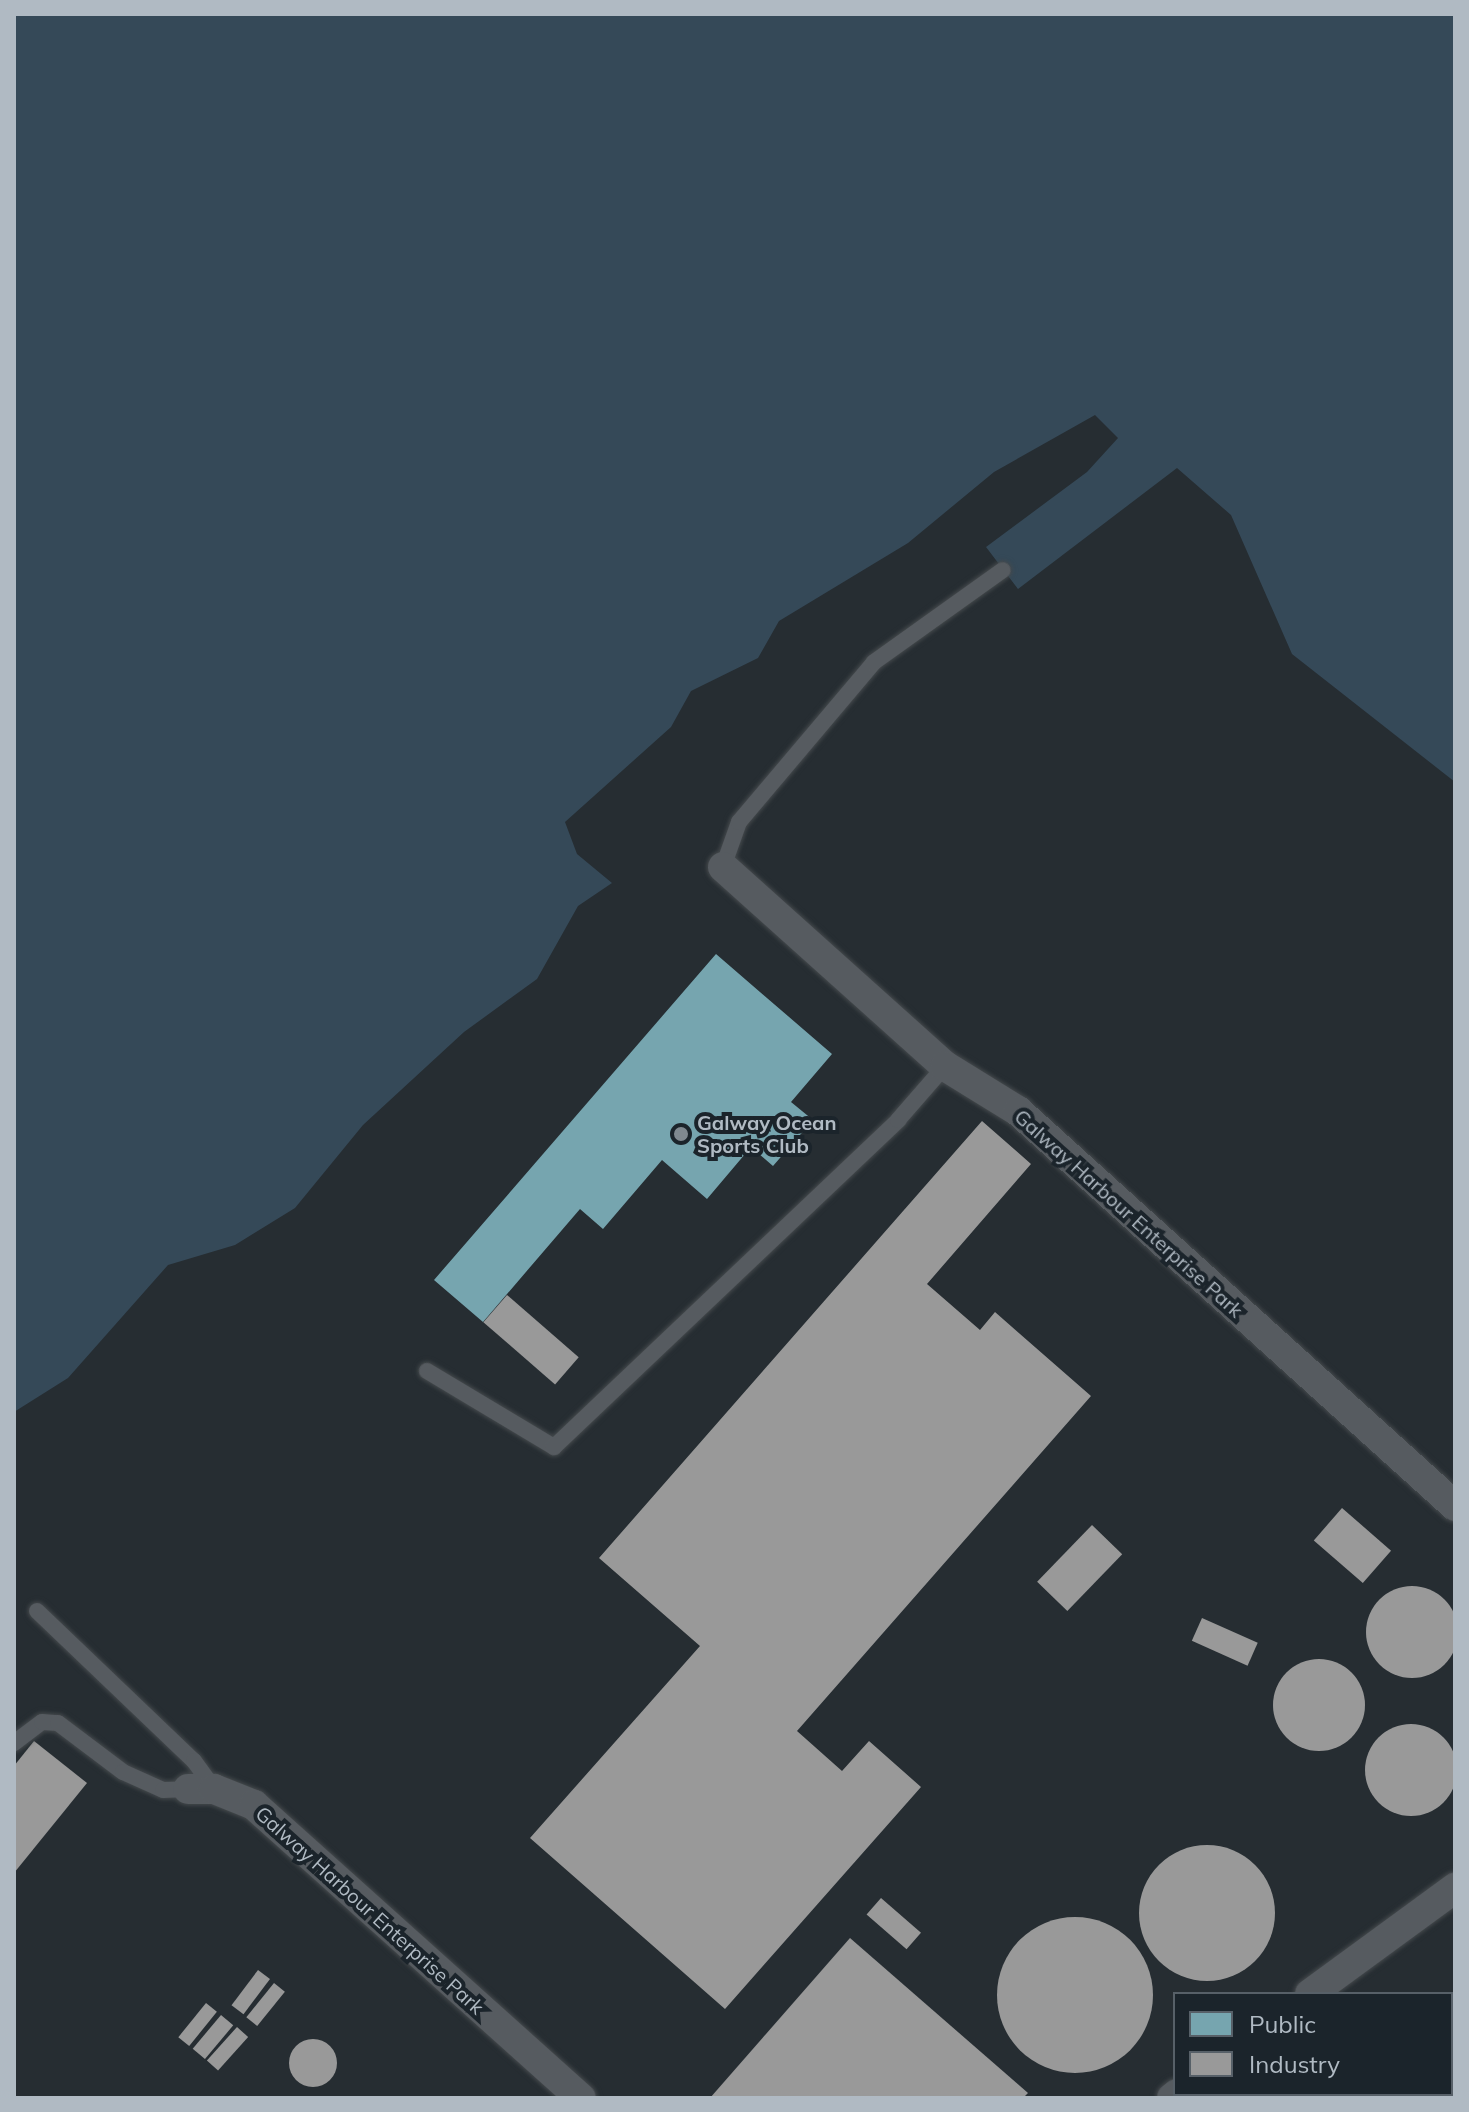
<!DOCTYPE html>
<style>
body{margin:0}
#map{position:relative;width:1469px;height:2112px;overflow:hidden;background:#262d32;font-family:Mulish,sans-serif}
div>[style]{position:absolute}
.water>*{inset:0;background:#354958}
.public>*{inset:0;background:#76a5af}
.industry>*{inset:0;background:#999;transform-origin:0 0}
.round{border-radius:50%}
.roads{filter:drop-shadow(0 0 2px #44494c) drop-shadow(0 0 2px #44494c)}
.service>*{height:16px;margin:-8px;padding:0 8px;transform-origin:8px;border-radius:8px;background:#565b60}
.minor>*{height:30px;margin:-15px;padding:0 15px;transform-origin:15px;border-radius:15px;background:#565b60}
.dots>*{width:22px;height:22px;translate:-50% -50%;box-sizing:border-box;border:4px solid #1b242b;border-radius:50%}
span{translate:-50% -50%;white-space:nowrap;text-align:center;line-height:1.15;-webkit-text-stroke:8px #1b242b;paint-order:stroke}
.poi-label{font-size:20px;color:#b0bac3;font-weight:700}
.left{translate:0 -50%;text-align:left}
.street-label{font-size:20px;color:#b0bac3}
.frame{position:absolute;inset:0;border:16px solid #b0bac3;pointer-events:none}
.legend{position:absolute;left:1173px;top:1992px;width:280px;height:104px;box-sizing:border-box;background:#1b242b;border:2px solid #576068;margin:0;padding:10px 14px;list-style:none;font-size:24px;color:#b0bac3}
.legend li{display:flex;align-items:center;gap:16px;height:40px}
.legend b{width:40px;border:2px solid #576068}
</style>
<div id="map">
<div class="water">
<div style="clip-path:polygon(14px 14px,1455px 14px,1455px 782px,1292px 654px,1231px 515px,1177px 468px,1018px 589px,986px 547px,1087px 472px,1118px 438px,1095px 415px,994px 472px,908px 543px,779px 621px,758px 658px,691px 691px,671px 727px,565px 822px,577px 854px,612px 883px,578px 906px,537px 979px,464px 1032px,363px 1125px,295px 1208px,235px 1245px,168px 1265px,68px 1378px,14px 1412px)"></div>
</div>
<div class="public">
<div style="clip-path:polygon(716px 954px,832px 1054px,791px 1102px,813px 1120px,773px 1166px,751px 1147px,707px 1199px,662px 1160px,603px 1229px,580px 1209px,483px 1322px,434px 1280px)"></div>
</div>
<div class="industry">
<div style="clip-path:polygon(982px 1121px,1031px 1164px,927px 1284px,980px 1330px,995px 1312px,1091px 1396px,797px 1731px,842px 1771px,869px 1741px,921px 1787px,725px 2009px,530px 1838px,700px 1646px,599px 1558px)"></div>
<div style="left:507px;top:1295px;width:95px;height:36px;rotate:41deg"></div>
<div style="left:1342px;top:1508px;width:65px;height:43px;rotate:41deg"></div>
<div style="left:1092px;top:1525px;width:42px;height:79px;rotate:44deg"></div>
<div class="round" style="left:1366px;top:1586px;width:92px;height:92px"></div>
<div style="left:1202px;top:1618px;width:61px;height:25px;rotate:24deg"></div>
<div class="round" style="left:1273px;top:1659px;width:92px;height:92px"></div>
<div class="round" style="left:1365px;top:1724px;width:92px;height:92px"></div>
<div style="clip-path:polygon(34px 1741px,87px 1783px,14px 1873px,14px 1766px)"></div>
<div class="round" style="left:1139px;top:1845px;width:136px;height:136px"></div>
<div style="left:881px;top:1898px;width:53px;height:22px;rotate:41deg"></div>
<div class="round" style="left:997px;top:1917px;width:156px;height:156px"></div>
<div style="clip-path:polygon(850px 1938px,1028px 2093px,1023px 2098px,710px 2098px)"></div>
<div style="left:258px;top:1970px;width:15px;height:44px;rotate:37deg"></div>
<div style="left:274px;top:1983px;width:14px;height:44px;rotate:39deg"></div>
<div style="left:206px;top:2003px;width:14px;height:44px;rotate:39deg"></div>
<div style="left:221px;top:2015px;width:16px;height:44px;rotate:40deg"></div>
<div style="left:237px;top:2027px;width:15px;height:45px;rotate:42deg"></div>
<div class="round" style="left:289px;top:2039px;width:48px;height:48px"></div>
</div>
<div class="roads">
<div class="service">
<div style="left:723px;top:867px;width:48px;rotate:-70.4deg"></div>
<div style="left:739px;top:822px;width:209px;rotate:-49.8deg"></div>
<div style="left:874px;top:662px;width:158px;rotate:-35.5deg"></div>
<div style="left:427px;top:1371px;width:148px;rotate:30.9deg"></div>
<div style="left:554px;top:1447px;width:475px;rotate:-43.5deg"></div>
<div style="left:898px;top:1120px;width:72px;rotate:-49deg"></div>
<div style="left:37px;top:1611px;width:217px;rotate:43.7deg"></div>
<div style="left:194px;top:1761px;width:34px;rotate:54deg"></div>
<div style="left:14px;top:1743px;width:35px;rotate:-37deg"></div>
<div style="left:42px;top:1722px;width:16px;rotate:4deg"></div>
<div style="left:58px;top:1723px;width:81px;rotate:37deg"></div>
<div style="left:123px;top:1772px;width:44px;rotate:24.2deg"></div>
<div style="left:163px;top:1790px;width:25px;rotate:-2deg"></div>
</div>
<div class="minor">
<div style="left:723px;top:867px;width:298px;rotate:41.9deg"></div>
<div style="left:945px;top:1066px;width:86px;rotate:31.7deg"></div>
<div style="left:1018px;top:1111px;width:589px;rotate:42.11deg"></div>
<div style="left:188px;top:1789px;width:26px"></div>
<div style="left:214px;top:1789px;width:43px;rotate:21.8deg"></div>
<div style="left:254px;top:1805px;width:439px;rotate:41.9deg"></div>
<div style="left:1310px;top:1994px;width:180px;rotate:-36.2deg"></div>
<div style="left:1172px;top:2098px;width:6px;rotate:-39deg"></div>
</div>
</div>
<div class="dots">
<div style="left:681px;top:1134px;background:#808990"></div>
</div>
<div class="poi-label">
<span class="left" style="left:697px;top:1134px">Galway Ocean<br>Sports Club</span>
</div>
<div class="street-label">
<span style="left:1129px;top:1213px;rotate:42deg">Galway Harbour Enterprise Park</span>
<span style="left:370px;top:1910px;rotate:42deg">Galway Harbour Enterprise Park</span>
</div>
<div class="frame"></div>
<ul class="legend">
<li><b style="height:22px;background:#76a5af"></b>Public</li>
<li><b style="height:22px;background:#999"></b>Industry</li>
</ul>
</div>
